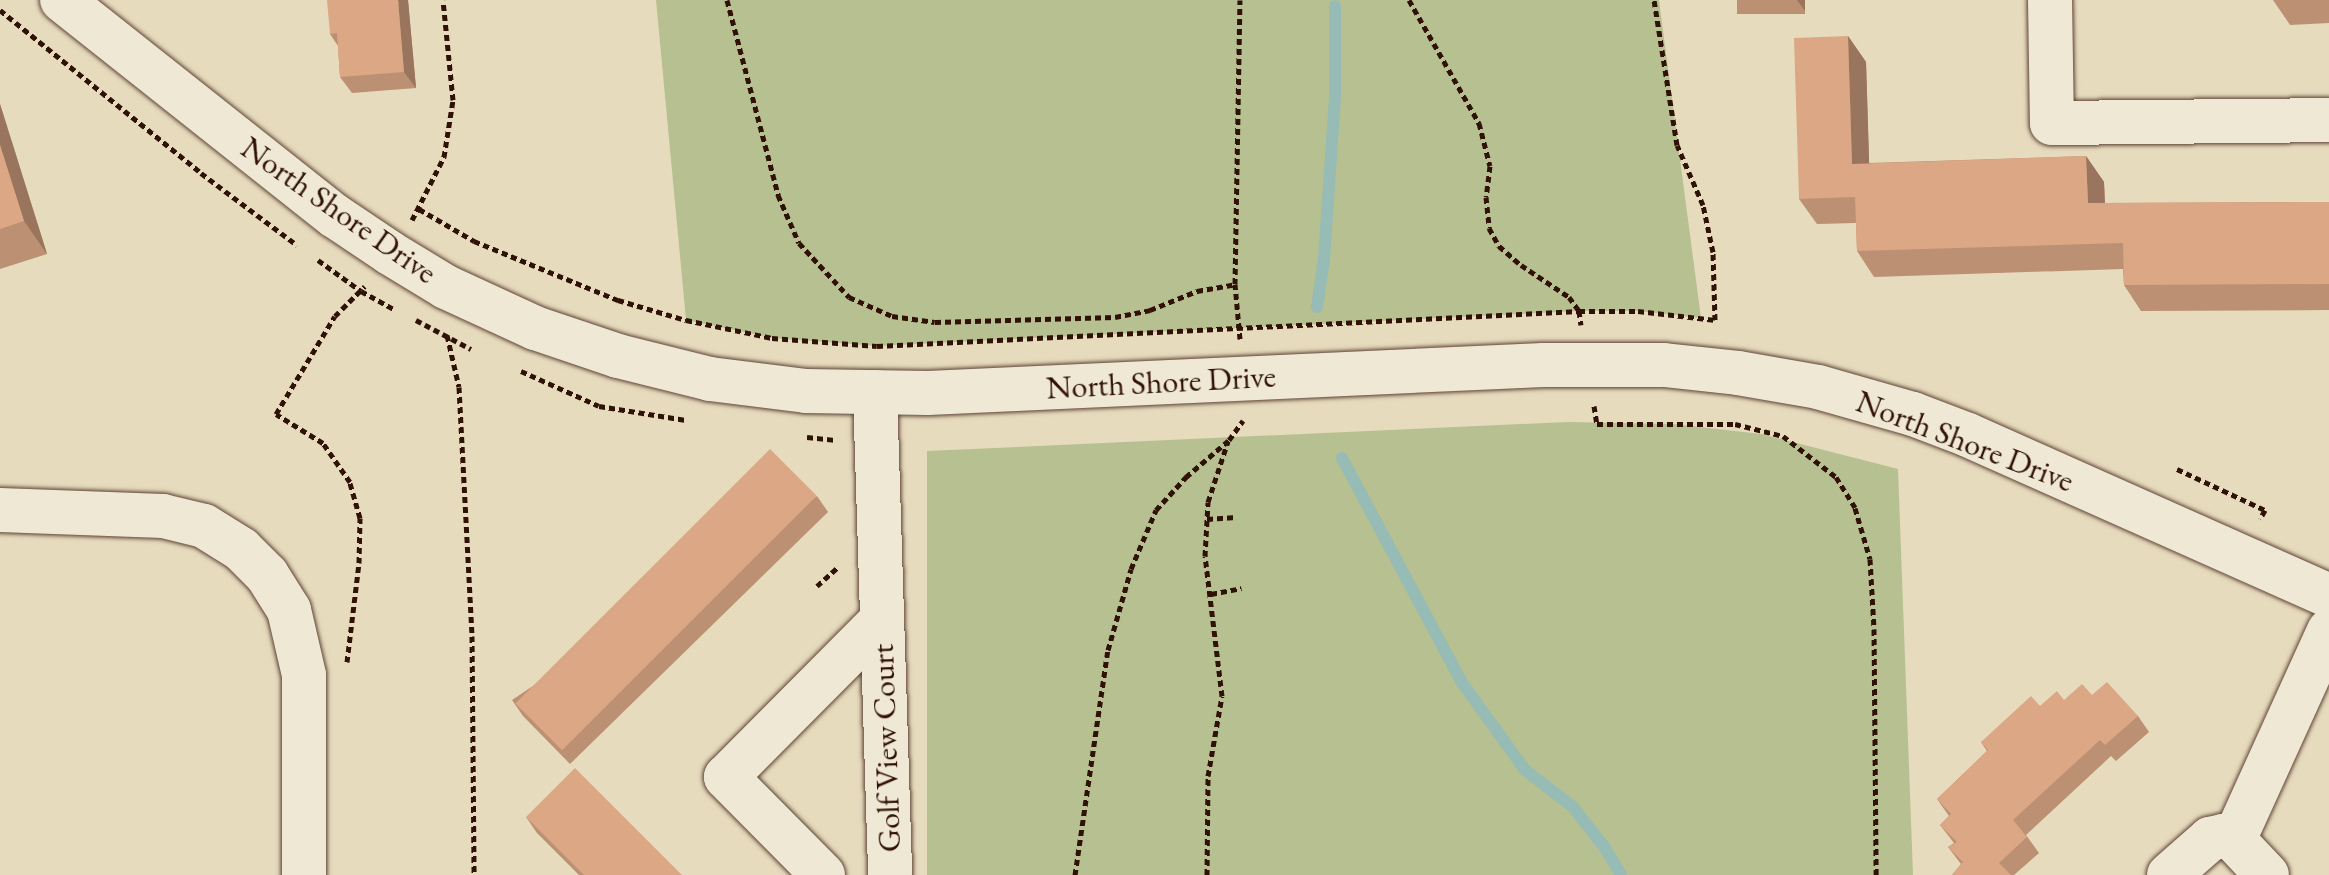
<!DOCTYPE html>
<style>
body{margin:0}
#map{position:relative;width:2329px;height:875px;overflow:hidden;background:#e7dbbe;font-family:"EB Garamond",serif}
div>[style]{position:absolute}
.green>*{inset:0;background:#b7c090}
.stream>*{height:12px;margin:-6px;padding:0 6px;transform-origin:6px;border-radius:6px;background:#97bbb5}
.path>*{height:5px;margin-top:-2.5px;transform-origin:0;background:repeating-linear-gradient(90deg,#301106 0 6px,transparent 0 10px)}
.roads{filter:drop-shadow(0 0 2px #5e4434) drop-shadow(0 0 2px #5e4434)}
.minor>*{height:44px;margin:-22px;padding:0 22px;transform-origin:22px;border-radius:22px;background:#efe8d5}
.path-bridge>*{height:5px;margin-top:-2.5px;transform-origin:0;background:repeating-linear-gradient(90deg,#301106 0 6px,transparent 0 10px)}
.wall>*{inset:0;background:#bc9072;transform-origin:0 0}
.shaded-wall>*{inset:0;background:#99755d}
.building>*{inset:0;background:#dba785;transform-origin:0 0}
span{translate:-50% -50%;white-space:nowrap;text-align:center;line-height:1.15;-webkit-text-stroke:6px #efe8d5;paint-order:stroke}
.street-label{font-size:32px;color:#301106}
</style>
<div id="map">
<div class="green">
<div style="clip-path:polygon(656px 0,1659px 0,1701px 318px,1638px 311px,1579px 311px,877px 346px,772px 338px,686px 320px)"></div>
<div style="clip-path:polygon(1567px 422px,1673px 424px,1761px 434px,1898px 469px,1913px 875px,927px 875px,927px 451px)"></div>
</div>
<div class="stream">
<div style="left:1317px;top:307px;width:49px;rotate:-81.7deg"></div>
<div style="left:1324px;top:259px;width:162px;rotate:-86.1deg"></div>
<div style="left:1335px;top:97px;width:91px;rotate:-90deg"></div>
<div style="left:1342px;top:458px;width:253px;rotate:61.9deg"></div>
<div style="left:1461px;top:681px;width:110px;rotate:54.3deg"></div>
<div style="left:1525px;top:770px;width:61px;rotate:37.6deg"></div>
<div style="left:1573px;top:807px;width:52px;rotate:52deg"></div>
<div style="left:1605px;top:848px;width:31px;rotate:59deg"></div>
</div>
<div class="path">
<div style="left:727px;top:0;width:202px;rotate:75.3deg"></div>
<div style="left:778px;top:195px;width:52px;rotate:66.4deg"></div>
<div style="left:799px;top:243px;width:74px;rotate:47.2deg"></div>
<div style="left:849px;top:297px;width:47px;rotate:23.8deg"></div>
<div style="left:892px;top:316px;width:43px;rotate:7.9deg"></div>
<div style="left:935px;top:322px;width:180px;rotate:-1.6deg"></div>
<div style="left:1115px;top:317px;width:36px;rotate:-11deg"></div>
<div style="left:1150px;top:310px;width:51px;rotate:-22deg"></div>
<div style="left:1197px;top:291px;width:39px;rotate:-10deg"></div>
<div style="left:1409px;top:0;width:142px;rotate:60.4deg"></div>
<div style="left:1479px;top:123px;width:44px;rotate:75.7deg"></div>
<div style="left:1490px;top:166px;width:31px;rotate:97deg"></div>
<div style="left:1486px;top:197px;width:31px;rotate:84deg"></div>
<div style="left:1489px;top:228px;width:21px;rotate:61deg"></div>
<div style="left:1499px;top:246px;width:29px;rotate:41deg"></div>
<div style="left:1521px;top:265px;width:58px;rotate:33.7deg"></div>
<div style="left:1569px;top:297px;width:17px;rotate:54deg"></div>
<div style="left:1579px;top:311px;width:14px;rotate:82deg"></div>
<div style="left:0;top:10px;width:259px;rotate:39deg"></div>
<div style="left:201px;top:173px;width:120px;rotate:36.9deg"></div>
<div style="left:419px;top:209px;width:64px;rotate:30.2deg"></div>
<div style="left:474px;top:241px;width:156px;rotate:22.3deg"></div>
<div style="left:618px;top:300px;width:71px;rotate:16.4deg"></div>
<div style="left:686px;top:320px;width:88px;rotate:11.8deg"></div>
<div style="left:772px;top:338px;width:105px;rotate:4.4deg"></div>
<div style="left:877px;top:346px;width:703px;rotate:-2.85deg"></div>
<div style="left:1579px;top:311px;width:59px"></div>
<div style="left:1638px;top:311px;width:78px;rotate:6.7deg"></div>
<div style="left:1715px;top:320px;width:68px;rotate:-91.7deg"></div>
<div style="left:1713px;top:252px;width:48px;rotate:-102deg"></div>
<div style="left:1703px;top:205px;width:65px;rotate:-113.4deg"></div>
<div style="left:1677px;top:145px;width:147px;rotate:-99deg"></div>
<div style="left:412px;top:220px;width:71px;rotate:-63.1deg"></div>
<div style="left:444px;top:157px;width:58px;rotate:-81deg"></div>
<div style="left:453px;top:100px;width:100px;rotate:-95.7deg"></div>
<div style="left:318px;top:260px;width:53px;rotate:35.8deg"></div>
<div style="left:361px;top:291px;width:37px;rotate:29deg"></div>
<div style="left:447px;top:335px;width:53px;rotate:77deg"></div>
<div style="left:459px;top:387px;width:249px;rotate:87deg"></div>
<div style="left:472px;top:636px;width:239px;rotate:89.5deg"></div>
<div style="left:1240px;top:339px;width:55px;rotate:-95.2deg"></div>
<div style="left:1235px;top:284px;width:284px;rotate:-89deg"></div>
<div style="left:521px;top:371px;width:85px;rotate:24.2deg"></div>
<div style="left:599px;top:406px;width:88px;rotate:9.1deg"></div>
<div style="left:1594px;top:406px;width:18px;rotate:81deg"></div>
<div style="left:1597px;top:424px;width:138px"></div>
<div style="left:1735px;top:424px;width:49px;rotate:14deg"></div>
<div style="left:1783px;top:436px;width:67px;rotate:37.7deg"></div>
<div style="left:1836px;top:477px;width:36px;rotate:58deg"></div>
<div style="left:1855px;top:508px;width:53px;rotate:73.6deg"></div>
<div style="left:1870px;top:559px;width:70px;rotate:86.7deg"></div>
<div style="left:1874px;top:629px;width:246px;rotate:89.5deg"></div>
<div style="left:807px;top:437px;width:30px;rotate:6deg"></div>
<div style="left:2177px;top:469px;width:97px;rotate:25deg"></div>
<div style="left:2265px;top:510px;width:10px;rotate:119deg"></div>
<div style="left:1207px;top:519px;width:29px;rotate:-4deg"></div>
<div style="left:817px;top:586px;width:27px;rotate:-42deg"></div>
<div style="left:1211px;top:594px;width:31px;rotate:-11deg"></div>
<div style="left:347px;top:662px;width:100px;rotate:-83.1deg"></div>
<div style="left:359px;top:563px;width:45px;rotate:-88.7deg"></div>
<div style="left:360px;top:518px;width:37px;rotate:-106deg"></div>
<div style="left:350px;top:482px;width:47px;rotate:-124.7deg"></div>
<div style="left:323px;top:443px;width:55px;rotate:-148.3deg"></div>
<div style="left:276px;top:414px;width:114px;rotate:-59deg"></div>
<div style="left:335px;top:316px;width:42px;rotate:-45deg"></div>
<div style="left:1075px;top:875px;width:227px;rotate:-81.7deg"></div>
<div style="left:1108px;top:650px;width:84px;rotate:-74.1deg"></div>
<div style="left:1131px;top:569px;width:64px;rotate:-67deg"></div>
<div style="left:1156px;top:510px;width:45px;rotate:-47.7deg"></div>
<div style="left:1186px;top:477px;width:57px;rotate:-40.7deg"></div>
<div style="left:1229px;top:440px;width:24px;rotate:-54deg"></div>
<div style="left:1207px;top:875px;width:99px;rotate:-89.4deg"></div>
<div style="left:1208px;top:776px;width:81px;rotate:-80.1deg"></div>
<div style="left:1222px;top:696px;width:141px;rotate:-96.9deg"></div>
<div style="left:1205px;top:556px;width:54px;rotate:-86.8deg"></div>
<div style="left:1208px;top:502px;width:64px;rotate:-71.8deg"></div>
</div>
<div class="roads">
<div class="minor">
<div style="left:62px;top:0;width:348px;rotate:38.4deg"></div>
<div style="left:335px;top:216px;width:66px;rotate:33.9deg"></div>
<div style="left:390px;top:253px;width:66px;rotate:31.3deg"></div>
<div style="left:446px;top:287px;width:98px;rotate:24.7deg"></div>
<div style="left:535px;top:328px;width:88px;rotate:18.6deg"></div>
<div style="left:618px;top:356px;width:95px;rotate:14deg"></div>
<div style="left:710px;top:379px;width:97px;rotate:7.1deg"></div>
<div style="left:806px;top:391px;width:122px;rotate:0.9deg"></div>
<div style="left:928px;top:393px;width:616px;rotate:-2.61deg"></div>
<div style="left:1543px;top:365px;width:121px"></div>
<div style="left:1664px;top:365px;width:74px;rotate:6.2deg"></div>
<div style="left:1738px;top:373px;width:81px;rotate:9.9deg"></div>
<div style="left:1818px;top:387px;width:99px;rotate:15.9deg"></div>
<div style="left:1913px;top:414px;width:59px;rotate:20.9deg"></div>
<div style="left:1968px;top:435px;width:395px;rotate:24deg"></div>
<div style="left:2050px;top:0;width:123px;rotate:89.1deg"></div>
<div style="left:2052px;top:123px;width:277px;rotate:-0.6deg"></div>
<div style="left:875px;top:392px;width:483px;rotate:88.2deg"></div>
<div style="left:0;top:510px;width:163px;rotate:2.1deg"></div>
<div style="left:163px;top:516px;width:42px;rotate:13.7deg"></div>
<div style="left:204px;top:526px;width:44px;rotate:31.9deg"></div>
<div style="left:241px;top:549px;width:37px;rotate:45deg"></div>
<div style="left:267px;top:575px;width:41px;rotate:57.8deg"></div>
<div style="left:289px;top:610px;width:67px;rotate:77deg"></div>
<div style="left:304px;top:675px;width:200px;rotate:90deg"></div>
<div style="left:2234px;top:840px;width:230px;rotate:-65.6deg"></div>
<div style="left:823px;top:875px;width:138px;rotate:-134.7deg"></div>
<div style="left:726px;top:777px;width:220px;rotate:-45.2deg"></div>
<div style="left:2169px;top:875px;width:55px;rotate:-41.3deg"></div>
<div style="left:2210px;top:839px;width:13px;rotate:-13deg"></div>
<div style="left:2223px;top:836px;width:12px;rotate:20deg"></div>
<div style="left:2234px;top:840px;width:48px;rotate:46.7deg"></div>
</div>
</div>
<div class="path-bridge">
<div style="left:416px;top:320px;width:62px;rotate:27.8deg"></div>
</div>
<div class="wall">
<div style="clip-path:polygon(408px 0,416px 88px,352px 93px,340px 77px,338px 46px,330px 34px)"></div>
<div style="left:1737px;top:0;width:68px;height:14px"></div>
<div style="clip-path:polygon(2273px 0,2329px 0,2329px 23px,2290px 25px)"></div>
<div style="clip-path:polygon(1848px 36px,1866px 62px,1869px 163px,2086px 156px,2104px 182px,2105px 203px,2329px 202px,2329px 310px,2141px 311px,2124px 285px,2123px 269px,1874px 277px,1857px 251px,1856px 223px,1817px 224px,1799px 199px)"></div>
<div style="clip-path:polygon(0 104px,47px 254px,0 269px)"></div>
<div style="clip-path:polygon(817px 496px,828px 512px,570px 764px,523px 716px,512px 700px)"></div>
<div style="clip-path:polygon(2092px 695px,2138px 716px,2149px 732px,2116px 761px,2111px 756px,2026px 835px,2039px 853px,2014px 875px,1952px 875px,1961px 864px,1948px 847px,1954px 843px,1940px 825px,1949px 816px,1937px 799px,1987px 751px,1981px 742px,2040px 706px)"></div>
<div style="clip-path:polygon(526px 817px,682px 875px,579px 875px,537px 833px)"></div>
</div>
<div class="shaded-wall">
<div style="clip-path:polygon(398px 0,408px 0,416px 88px,404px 72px)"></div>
<div style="clip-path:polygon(1797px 0,1805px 0,1805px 11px)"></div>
<div style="clip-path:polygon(1848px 36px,1866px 62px,1870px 189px,1852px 164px)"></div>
<div style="clip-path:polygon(0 104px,47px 254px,24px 221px,0 145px)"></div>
<div style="clip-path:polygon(2086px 156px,2104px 182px,2106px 228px,2088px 203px)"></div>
</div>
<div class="building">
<div style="clip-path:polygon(327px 0,398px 0,404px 72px,340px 77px,337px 33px,330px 34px)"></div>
<div style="clip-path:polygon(1848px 36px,1852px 164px,2086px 156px,2088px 203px,2329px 202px,2329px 284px,2124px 285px,2123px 243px,1857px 251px,1855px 197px,1799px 199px,1794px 38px)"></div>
<div style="clip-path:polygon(0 145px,24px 221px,0 229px)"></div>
<div style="left:770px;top:449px;width:66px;height:360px;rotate:45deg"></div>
<div style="clip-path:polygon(2107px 682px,2138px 716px,2105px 745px,2100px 740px,2013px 820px,2027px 837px,1999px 863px,2011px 875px,1952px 875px,1963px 862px,1948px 847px,1957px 842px,1940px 825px,1951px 814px,1937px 799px,1988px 750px,1981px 742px,2031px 696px,2040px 706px,2057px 691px,2064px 700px,2082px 684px,2092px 695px)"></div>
<div style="clip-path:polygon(575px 768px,682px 875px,584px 875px,526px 817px)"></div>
</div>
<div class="street-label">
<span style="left:339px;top:210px;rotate:35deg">North Shore Drive</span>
<span style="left:1161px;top:382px;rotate:-3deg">North Shore Drive</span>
<span style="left:1965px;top:441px;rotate:21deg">North Shore Drive</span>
<span style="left:886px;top:748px;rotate:-92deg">Golf View Court</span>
</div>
</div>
